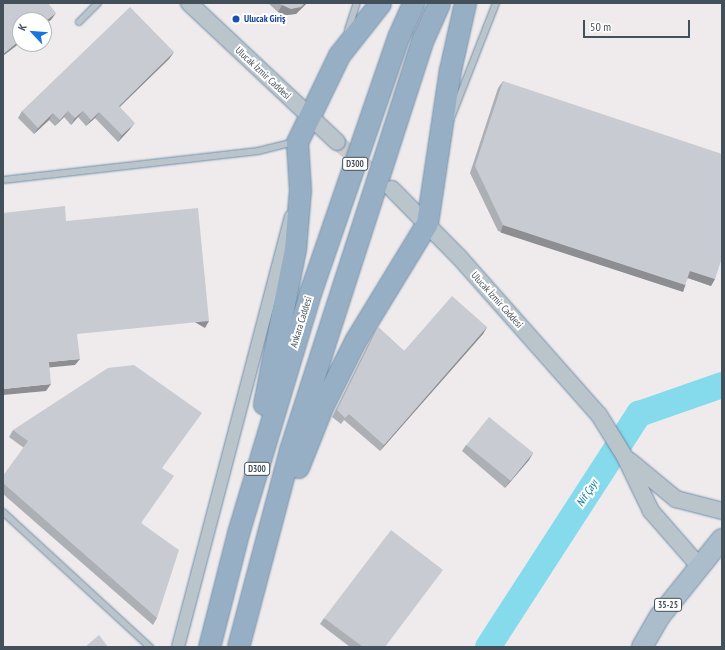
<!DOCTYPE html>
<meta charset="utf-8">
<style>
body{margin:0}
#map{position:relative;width:725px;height:650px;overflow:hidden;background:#efebec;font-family:"PT Sans Narrow",sans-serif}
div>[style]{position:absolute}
.river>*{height:26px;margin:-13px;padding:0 13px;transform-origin:13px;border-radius:13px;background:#85daeb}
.tertiary-tunnel>*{height:16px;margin-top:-8px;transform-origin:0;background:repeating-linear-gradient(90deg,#cdcccf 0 16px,transparent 0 24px)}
.roads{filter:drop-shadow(0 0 1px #6e8ca7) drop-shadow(0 0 1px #6e8ca7)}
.service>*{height:6px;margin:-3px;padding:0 3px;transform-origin:3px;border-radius:3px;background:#bac4cb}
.minor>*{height:12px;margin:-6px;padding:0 6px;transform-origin:6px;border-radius:6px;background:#bac4cb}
.tertiary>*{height:16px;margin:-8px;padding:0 8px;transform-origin:8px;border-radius:8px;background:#bac4cb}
.primary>*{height:20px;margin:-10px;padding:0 10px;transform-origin:10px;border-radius:10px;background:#abbdcb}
.trunk>*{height:21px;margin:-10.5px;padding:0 10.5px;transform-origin:10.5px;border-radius:10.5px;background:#97afc4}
.wall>*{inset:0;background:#acafb4}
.shaded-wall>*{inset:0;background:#8c8e92;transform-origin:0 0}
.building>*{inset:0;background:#c8cbd1;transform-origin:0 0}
.dots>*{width:11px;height:11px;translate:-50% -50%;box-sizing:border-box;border:2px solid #fff;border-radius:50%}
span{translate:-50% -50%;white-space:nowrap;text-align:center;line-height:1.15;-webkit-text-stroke:4px #fff;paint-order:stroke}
.shield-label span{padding:1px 3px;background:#fff;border:1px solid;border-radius:3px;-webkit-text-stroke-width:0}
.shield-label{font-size:9px;color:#445059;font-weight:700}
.transit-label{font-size:10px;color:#164399;font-weight:700}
.left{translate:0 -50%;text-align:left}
.street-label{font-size:10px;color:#445059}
.water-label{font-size:11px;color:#0c7e95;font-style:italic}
.frame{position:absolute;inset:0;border:4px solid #445059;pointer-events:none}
.north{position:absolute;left:12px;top:12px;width:40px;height:40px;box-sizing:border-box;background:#fff;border:1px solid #b4b9bd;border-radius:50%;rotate:296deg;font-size:11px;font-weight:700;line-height:16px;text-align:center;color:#445059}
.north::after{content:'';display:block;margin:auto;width:14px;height:18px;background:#1876dc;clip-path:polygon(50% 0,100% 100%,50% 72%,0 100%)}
.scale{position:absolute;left:583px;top:20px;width:107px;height:18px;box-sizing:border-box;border:2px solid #445059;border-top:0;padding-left:5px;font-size:12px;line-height:14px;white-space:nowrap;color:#445059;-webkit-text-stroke:3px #fff;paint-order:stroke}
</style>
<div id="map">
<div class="river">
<div style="left:488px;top:647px;width:278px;rotate:-57.1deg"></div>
<div style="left:639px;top:414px;width:88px;rotate:-19.3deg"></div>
</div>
<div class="tertiary-tunnel">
<div style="left:337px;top:142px;width:65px;rotate:40.6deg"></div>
</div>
<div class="roads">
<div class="service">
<div style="left:79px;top:22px;width:27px;rotate:-45deg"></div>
<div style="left:348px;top:30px;width:28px;rotate:-72deg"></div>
<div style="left:451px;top:118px;width:123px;rotate:-68.6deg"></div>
<div style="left:3px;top:180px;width:257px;rotate:-6.5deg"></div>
<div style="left:258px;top:151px;width:38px;rotate:-14deg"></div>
<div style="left:3px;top:512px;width:200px;rotate:42.6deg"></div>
</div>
<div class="minor">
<div style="left:178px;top:647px;width:445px;rotate:-75.3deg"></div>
</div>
<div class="tertiary">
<div style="left:189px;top:3px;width:203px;rotate:43.2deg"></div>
<div style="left:392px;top:189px;width:97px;rotate:45.4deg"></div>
<div style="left:460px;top:258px;width:210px;rotate:48.5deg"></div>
<div style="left:599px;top:415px;width:49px;rotate:58.2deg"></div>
<div style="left:625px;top:457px;width:60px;rotate:64.3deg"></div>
<div style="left:651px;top:511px;width:74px;rotate:48.8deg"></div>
<div style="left:630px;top:461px;width:60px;rotate:39.6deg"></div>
<div style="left:676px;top:499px;width:48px;rotate:14.6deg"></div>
</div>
<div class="primary">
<div style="left:642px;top:647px;width:36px;rotate:-60deg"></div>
<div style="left:660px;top:616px;width:99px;rotate:-51.2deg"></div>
</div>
<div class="trunk">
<div style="left:264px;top:404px;width:158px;rotate:-78.7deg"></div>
<div style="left:295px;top:249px;width:59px;rotate:-85.2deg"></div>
<div style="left:300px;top:190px;width:48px;rotate:-93.6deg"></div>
<div style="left:297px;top:142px;width:97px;rotate:-64.2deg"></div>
<div style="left:339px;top:55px;width:66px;rotate:-51.7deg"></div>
<div style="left:298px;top:467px;width:65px;rotate:-68.2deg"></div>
<div style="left:322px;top:407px;width:74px;rotate:-63.4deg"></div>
<div style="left:355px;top:341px;width:138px;rotate:-58.6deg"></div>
<div style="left:427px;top:223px;width:155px;rotate:-81.5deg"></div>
<div style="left:450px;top:70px;width:69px;rotate:-77.4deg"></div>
<div style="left:209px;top:647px;width:118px;rotate:-75.7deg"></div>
<div style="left:238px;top:533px;width:251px;rotate:-73.3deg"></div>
<div style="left:310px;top:293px;width:273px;rotate:-71deg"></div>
<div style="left:399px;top:35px;width:35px;rotate:-66deg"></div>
<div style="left:238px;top:647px;width:204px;rotate:-75.2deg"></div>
<div style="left:290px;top:450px;width:432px;rotate:-72.1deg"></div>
<div style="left:423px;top:39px;width:39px;rotate:-66deg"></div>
</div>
</div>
<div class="wall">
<div style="clip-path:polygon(268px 3px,307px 3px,296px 14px,286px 15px,278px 12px)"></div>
<div style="clip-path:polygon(174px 52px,169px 59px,120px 107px,130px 129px,118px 142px,95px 118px,86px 126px,78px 117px,71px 125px,64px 117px,55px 126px,49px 120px,34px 134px,18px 118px,22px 111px)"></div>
<div style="clip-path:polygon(503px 81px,715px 279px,711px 286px,688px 278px,681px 291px,498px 231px,470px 173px,498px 88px)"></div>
<div style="clip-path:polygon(378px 327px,404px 351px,487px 327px,483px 334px,380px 451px,344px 420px,341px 424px,332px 417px,373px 334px)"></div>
<div style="clip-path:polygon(13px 430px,162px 468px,141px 523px,157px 618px,153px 625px,3px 494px,3px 476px,24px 448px,9px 437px)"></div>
<div style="clip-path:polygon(466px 445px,533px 453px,529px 460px,505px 488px,462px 451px)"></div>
<div style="clip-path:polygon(324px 618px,385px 647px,350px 647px,320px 624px)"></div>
</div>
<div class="shaded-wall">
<div style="clip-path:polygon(307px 3px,296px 14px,286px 15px,278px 12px,282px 5px)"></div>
<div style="clip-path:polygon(56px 13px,51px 20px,44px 25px,44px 22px)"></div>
<div style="clip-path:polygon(20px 40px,20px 43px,3px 56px,3px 54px)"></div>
<div style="clip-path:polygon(174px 52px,169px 59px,114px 112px,119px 106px)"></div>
<div style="clip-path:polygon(68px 111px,64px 117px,55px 126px,60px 120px)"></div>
<div style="clip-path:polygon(83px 111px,78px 117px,71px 125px,75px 118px)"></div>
<div style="clip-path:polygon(99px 112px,95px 118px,86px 126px,91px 120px)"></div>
<div style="clip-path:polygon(53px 113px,49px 120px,34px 134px,38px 128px)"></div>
<div style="clip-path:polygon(135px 123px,130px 129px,118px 142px,122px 135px)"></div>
<div style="left:503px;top:225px;width:192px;height:8px;rotate:18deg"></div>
<div style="clip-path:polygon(690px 271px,715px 279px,711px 286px,685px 277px)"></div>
<div style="left:209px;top:321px;width:8px;height:133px;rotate:120deg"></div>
<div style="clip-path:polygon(487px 327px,483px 334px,380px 451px,384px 445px)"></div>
<div style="clip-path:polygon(80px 359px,75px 365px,44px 368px,49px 362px)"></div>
<div style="clip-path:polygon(51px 384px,46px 391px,3px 395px,3px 389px)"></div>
<div style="clip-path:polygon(533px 453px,529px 460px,505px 488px,510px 481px)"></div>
</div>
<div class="building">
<div style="clip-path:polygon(3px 3px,48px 3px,56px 13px,44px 22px,44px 20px,20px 20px,20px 40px,3px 54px)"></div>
<div style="clip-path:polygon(279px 3px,305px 3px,301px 7px,291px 9px,282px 5px)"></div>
<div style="clip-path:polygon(130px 7px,174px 52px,119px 106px,135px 123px,122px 135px,99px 112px,91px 120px,83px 111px,75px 118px,68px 111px,60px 120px,53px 113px,38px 128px,22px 111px)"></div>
<div style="clip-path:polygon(503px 81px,722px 154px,722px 258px,715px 279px,690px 271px,685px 285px,503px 225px,475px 166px)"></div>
<div style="clip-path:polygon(65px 206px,66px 221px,198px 208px,209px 321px,77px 334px,80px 359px,49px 362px,51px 384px,3px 389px,3px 213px)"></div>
<div style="clip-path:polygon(452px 296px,487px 327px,384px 445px,349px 414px,345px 418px,337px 410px,378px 327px,404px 351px)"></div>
<div style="clip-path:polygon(134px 365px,202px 413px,162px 468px,174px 476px,141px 523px,179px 550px,157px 618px,3px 483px,3px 476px,28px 441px,13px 430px,108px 368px)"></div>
<div style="left:489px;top:417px;width:57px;height:36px;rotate:39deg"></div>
<div style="clip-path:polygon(391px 530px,443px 570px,385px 647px,363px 647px,324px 618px)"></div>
<div style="clip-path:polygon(99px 635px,108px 647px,85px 647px)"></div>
</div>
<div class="dots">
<div style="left:236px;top:19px;background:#1a4fb4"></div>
</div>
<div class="shield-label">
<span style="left:355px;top:164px">D300</span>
<span style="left:257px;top:469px">D300</span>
<span style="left:668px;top:605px">35-25</span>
</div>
<div class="transit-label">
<span class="left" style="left:244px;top:19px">Ulucak Giriş</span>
</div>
<div class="street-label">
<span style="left:263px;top:73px;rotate:43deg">Ulucak İzmir Caddesi</span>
<span style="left:497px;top:300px;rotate:48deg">Ulucak İzmir Caddesi</span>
<span style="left:301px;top:322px;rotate:-73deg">Ankara Caddesi</span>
</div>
<div class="water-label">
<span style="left:587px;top:493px;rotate:-57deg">Nif Çayı</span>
</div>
<div class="frame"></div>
<div class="north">K</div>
<div class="scale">50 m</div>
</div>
